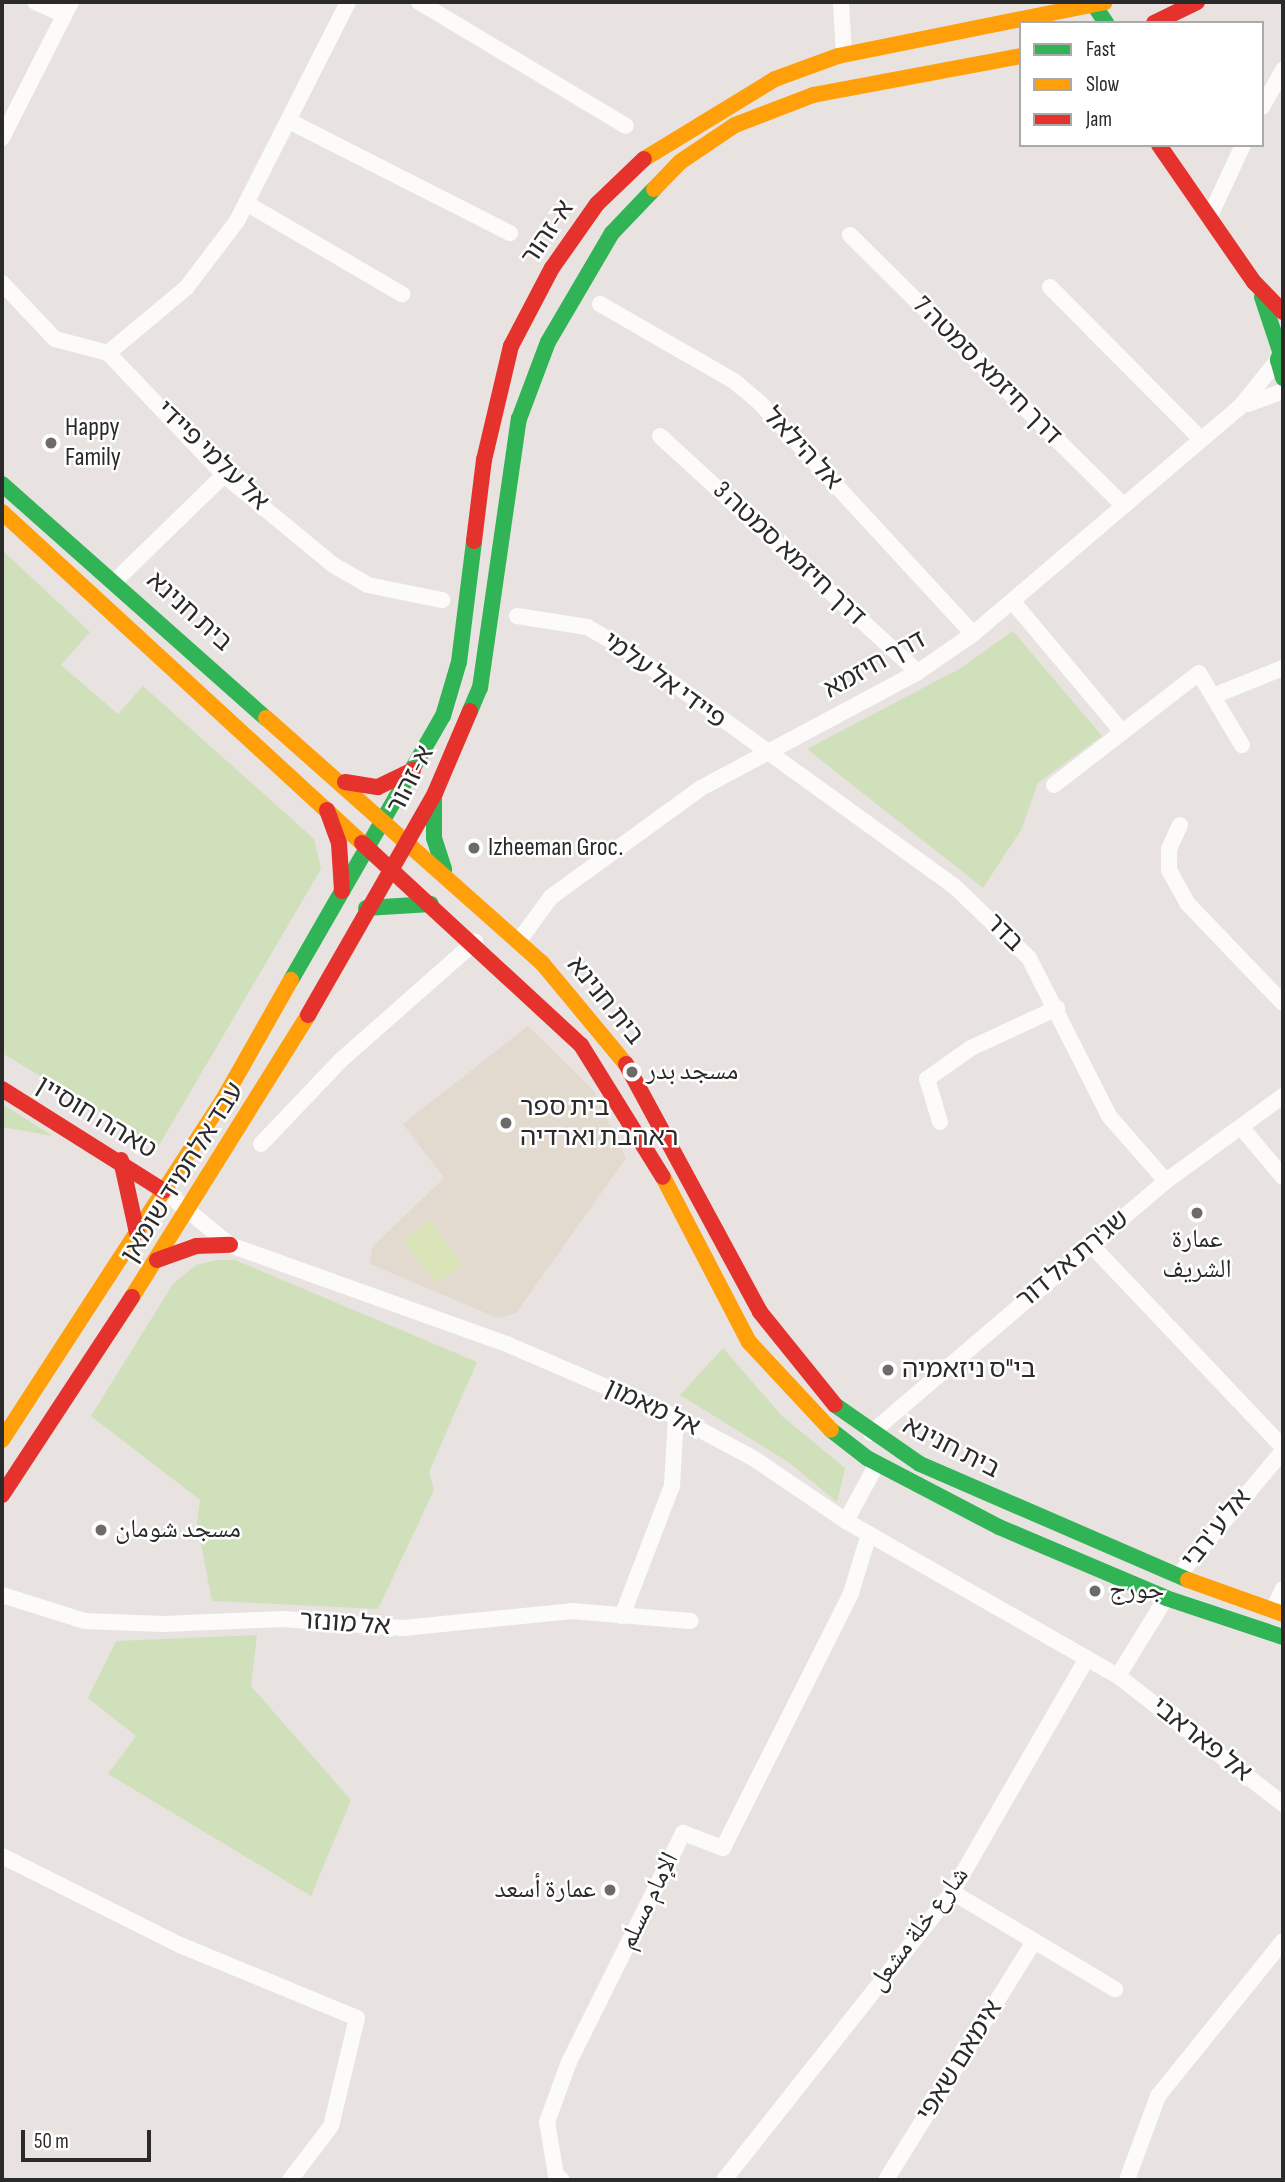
<!DOCTYPE html>
<meta charset="utf-8">
<style>
body{margin:0}
#map{position:relative;width:1285px;height:2182px;overflow:hidden;background:#e8e3e0;font-family:"Sofia Sans Condensed","Noto Naskh Arabic","Noto Sans Hebrew",sans-serif}
div>[style]{position:absolute}
.education>*{inset:0;background:#e2d9cf}
.green>*{inset:0;background:#cfe0bb}
.pitch>*{inset:0;background:#d9e4b9;transform-origin:0 0}
.street>*{height:16px;margin:-8px;padding:0 8px;transform-origin:8px;border-radius:8px;background:#fcfbfa}
.fast>*{height:16px;margin:-8px;padding:0 8px;transform-origin:8px;border-radius:8px;background:#30b455}
.slow>*{height:16px;margin:-8px;padding:0 8px;transform-origin:8px;border-radius:8px;background:#ff9f0a}
.jam>*{height:16px;margin:-8px;padding:0 8px;transform-origin:8px;border-radius:8px;background:#e5322d}
.dots>*{width:19px;height:19px;translate:-50% -50%;box-sizing:border-box;border:4px solid #fff;border-radius:50%}
span{translate:-50% -50%;white-space:nowrap;text-align:center;line-height:1.15;-webkit-text-stroke:5px #fff;paint-order:stroke}
.street-label{font-size:26px;color:#2a2a2a}
.poi-label{font-size:26px;color:#2a2a2a}
.left{translate:0 -50%;text-align:left}
.right{translate:-100% -50%;text-align:right}
.frame{position:absolute;inset:0;border:4px solid #2a2a2a;pointer-events:none}
.legend{position:absolute;left:1019px;top:21px;width:245px;height:126px;box-sizing:border-box;background:#fff;border:2px solid #aaa;margin:0;padding:9px 12px;list-style:none;font-size:21px;color:#2a2a2a}
.legend li{display:flex;align-items:center;gap:14px;height:35px}
.legend b{width:35px;border:2px solid #aaa}
.scale{position:absolute;left:21px;top:2130px;width:130px;height:32px;box-sizing:border-box;border:4px solid #2a2a2a;border-top:0;padding-left:9px;font-size:21px;line-height:24px;white-space:nowrap;color:#2a2a2a;-webkit-text-stroke:5px #fff;paint-order:stroke}
</style>
<div id="map">
<div class="education">
<div style="clip-path:polygon(528px 1026px,594px 1091px,626px 1158px,516px 1313px,498px 1318px,370px 1264px,372px 1247px,444px 1178px,403px 1124px)"></div>
</div>
<div class="green">
<div style="clip-path:polygon(2px 550px,90px 632px,61px 665px,118px 714px,143px 686px,314px 839px,321px 869px,158px 1147px,2px 1053px)"></div>
<div style="clip-path:polygon(1013px 631px,1102px 736px,1038px 783px,1021px 830px,983px 888px,807px 749px,961px 668px)"></div>
<div style="clip-path:polygon(2px 1104px,53px 1136px,2px 1127px)"></div>
<div style="clip-path:polygon(217px 1260px,235px 1260px,477px 1362px,429px 1472px,434px 1490px,378px 1609px,212px 1601px,197px 1523px,200px 1500px,91px 1416px,173px 1284px,196px 1265px)"></div>
<div style="clip-path:polygon(723px 1348px,782px 1416px,845px 1468px,837px 1502px,788px 1462px,680px 1395px)"></div>
<div style="clip-path:polygon(257px 1635px,251px 1686px,351px 1800px,311px 1896px,108px 1774px,136px 1736px,88px 1698px,116px 1641px)"></div>
</div>
<div class="pitch">
<div style="left:430px;top:1221px;width:54px;height:33px;rotate:53deg"></div>
</div>
<div class="street">
<div style="left:35px;top:2px;width:32px;rotate:24deg"></div>
<div style="left:419px;top:2px;width:241px;rotate:30.9deg"></div>
<div style="left:841px;top:2px;width:53px;rotate:86.8deg"></div>
<div style="left:1262px;top:107px;width:43px;rotate:-60.4deg"></div>
<div style="left:289px;top:121px;width:248px;rotate:26.9deg"></div>
<div style="left:2px;top:138px;width:153px;rotate:-63.1deg"></div>
<div style="left:246px;top:203px;width:181px;rotate:30.3deg"></div>
<div style="left:1209px;top:218px;width:81px;rotate:-65deg"></div>
<div style="left:850px;top:235px;width:385px;rotate:44.7deg"></div>
<div style="left:2px;top:283px;width:77px;rotate:46.6deg"></div>
<div style="left:55px;top:339px;width:55px;rotate:14.8deg"></div>
<div style="left:108px;top:353px;width:168px;rotate:46.4deg"></div>
<div style="left:224px;top:475px;width:141px;rotate:39.5deg"></div>
<div style="left:333px;top:565px;width:40px;rotate:29.7deg"></div>
<div style="left:368px;top:585px;width:76px;rotate:11.5deg"></div>
<div style="left:1050px;top:287px;width:214px;rotate:45.2deg"></div>
<div style="left:600px;top:304px;width:155px;rotate:29.9deg"></div>
<div style="left:734px;top:381px;width:34px;rotate:40deg"></div>
<div style="left:760px;top:403px;width:314px;rotate:47.3deg"></div>
<div style="left:108px;top:353px;width:102px;rotate:-39.8deg"></div>
<div style="left:186px;top:288px;width:84px;rotate:-52.7deg"></div>
<div style="left:237px;top:221px;width:246px;rotate:-63.1deg"></div>
<div style="left:1248px;top:404px;width:37px;rotate:-20deg"></div>
<div style="left:660px;top:436px;width:350px;rotate:42.5deg"></div>
<div style="left:116px;top:580px;width:151px;rotate:-44.2deg"></div>
<div style="left:1013px;top:602px;width:170px;rotate:50deg"></div>
<div style="left:517px;top:616px;width:71px;rotate:8.9deg"></div>
<div style="left:587px;top:627px;width:43px;rotate:29.6deg"></div>
<div style="left:624px;top:648px;width:405px;rotate:35.8deg"></div>
<div style="left:953px;top:885px;width:105px;rotate:43.8deg"></div>
<div style="left:1029px;top:958px;width:177px;rotate:63.1deg"></div>
<div style="left:1109px;top:1116px;width:86px;rotate:48.8deg"></div>
<div style="left:1213px;top:696px;width:75px;rotate:-21.8deg"></div>
<div style="left:1054px;top:785px;width:183px;rotate:-37.7deg"></div>
<div style="left:1199px;top:673px;width:84px;rotate:59.2deg"></div>
<div style="left:1180px;top:825px;width:26px;rotate:115deg"></div>
<div style="left:1169px;top:849px;width:21px;rotate:90deg"></div>
<div style="left:1169px;top:870px;width:39px;rotate:61deg"></div>
<div style="left:1188px;top:904px;width:137px;rotate:46.2deg"></div>
<div style="left:520px;top:939px;width:52px;rotate:-53.6deg"></div>
<div style="left:551px;top:897px;width:185px;rotate:-36deg"></div>
<div style="left:701px;top:788px;width:246px;rotate:-28.1deg"></div>
<div style="left:918px;top:672px;width:67px;rotate:-34.6deg"></div>
<div style="left:973px;top:634px;width:349px;rotate:-40.4deg"></div>
<div style="left:1239px;top:408px;width:62px;rotate:-50.9deg"></div>
<div style="left:940px;top:1122px;width:45px;rotate:-106.8deg"></div>
<div style="left:927px;top:1079px;width:54px;rotate:-35.2deg"></div>
<div style="left:971px;top:1048px;width:95px;rotate:-24.9deg"></div>
<div style="left:1241px;top:1127px;width:65px;rotate:50deg"></div>
<div style="left:261px;top:1144px;width:116px;rotate:-46.4deg"></div>
<div style="left:341px;top:1060px;width:179px;rotate:-41.4deg"></div>
<div style="left:164px;top:1191px;width:85px;rotate:39.3deg"></div>
<div style="left:230px;top:1245px;width:296px;rotate:19.7deg"></div>
<div style="left:509px;top:1345px;width:182px;rotate:23.3deg"></div>
<div style="left:676px;top:1417px;width:87px;rotate:28deg"></div>
<div style="left:753px;top:1458px;width:112px;rotate:34.1deg"></div>
<div style="left:846px;top:1521px;width:313px;rotate:29.7deg"></div>
<div style="left:1118px;top:1676px;width:209px;rotate:37.8deg"></div>
<div style="left:1093px;top:1247px;width:276px;rotate:46.5deg"></div>
<div style="left:871px;top:1433px;width:388px;rotate:-40.5deg"></div>
<div style="left:1166px;top:1181px;width:145px;rotate:-36deg"></div>
<div style="left:846px;top:1521px;width:65px;rotate:-61.5deg"></div>
<div style="left:1178px;top:1576px;width:163px;rotate:-50deg"></div>
<div style="left:2px;top:1595px;width:87px;rotate:17.4deg"></div>
<div style="left:85px;top:1621px;width:78px;rotate:2.2deg"></div>
<div style="left:163px;top:1624px;width:120px;rotate:-2.4deg"></div>
<div style="left:283px;top:1619px;width:120px;rotate:4.3deg"></div>
<div style="left:403px;top:1628px;width:170px;rotate:-5.7deg"></div>
<div style="left:572px;top:1611px;width:119px;rotate:4.8deg"></div>
<div style="left:1273px;top:1610px;width:23px;rotate:-65deg"></div>
<div style="left:622px;top:1616px;width:139px;rotate:-69deg"></div>
<div style="left:672px;top:1486px;width:69px;rotate:-86.7deg"></div>
<div style="left:1118px;top:1676px;width:92px;rotate:-58.4deg"></div>
<div style="left:2px;top:1856px;width:199px;rotate:26.6deg"></div>
<div style="left:180px;top:1945px;width:191px;rotate:22.4deg"></div>
<div style="left:357px;top:2018px;width:111px;rotate:103.5deg"></div>
<div style="left:331px;top:2126px;width:68px;rotate:127.2deg"></div>
<div style="left:952px;top:1892px;width:190px;rotate:30.8deg"></div>
<div style="left:562px;top:2180px;width:8px;rotate:-140deg"></div>
<div style="left:556px;top:2175px;width:54px;rotate:-99.6deg"></div>
<div style="left:547px;top:2122px;width:64px;rotate:-69.9deg"></div>
<div style="left:569px;top:2062px;width:256px;rotate:-63.5deg"></div>
<div style="left:683px;top:1833px;width:43px;rotate:20.6deg"></div>
<div style="left:723px;top:1848px;width:285px;rotate:-63.3deg"></div>
<div style="left:851px;top:1593px;width:62px;rotate:-73deg"></div>
<div style="left:724px;top:2180px;width:367px;rotate:-51.6deg"></div>
<div style="left:952px;top:1892px;width:270px;rotate:-60deg"></div>
<div style="left:886px;top:2180px;width:281px;rotate:-58.2deg"></div>
<div style="left:1127px;top:2180px;width:90px;rotate:-69.7deg"></div>
<div style="left:1158px;top:2096px;width:199px;rotate:-51.1deg"></div>
</div>
<div class="fast">
<div style="left:1094px;top:5px;width:22px;rotate:56deg"></div>
<div style="left:1262px;top:297px;width:57px;rotate:71.6deg"></div>
<div style="left:1283px;top:346px;width:15px;rotate:110deg"></div>
<div style="left:1278px;top:360px;width:19px;rotate:74deg"></div>
<div style="left:2px;top:484px;width:353px;rotate:41.6deg"></div>
<div style="left:470px;top:711px;width:25px;rotate:-67deg"></div>
<div style="left:480px;top:688px;width:272px;rotate:-81.8deg"></div>
<div style="left:519px;top:419px;width:82px;rotate:-69.4deg"></div>
<div style="left:548px;top:342px;width:126px;rotate:-59.6deg"></div>
<div style="left:612px;top:233px;width:61px;rotate:-46.3deg"></div>
<div style="left:434px;top:798px;width:40px;rotate:90deg"></div>
<div style="left:434px;top:838px;width:33px;rotate:72deg"></div>
<div style="left:366px;top:908px;width:65px;rotate:-3.5deg"></div>
<div style="left:291px;top:980px;width:305px;rotate:-60.1deg"></div>
<div style="left:443px;top:716px;width:56px;rotate:-73.5deg"></div>
<div style="left:459px;top:662px;width:122px;rotate:-82.9deg"></div>
<div style="left:835px;top:1405px;width:103px;rotate:34.8deg"></div>
<div style="left:920px;top:1464px;width:292px;rotate:23.4deg"></div>
<div style="left:831px;top:1430px;width:46px;rotate:37.9deg"></div>
<div style="left:867px;top:1458px;width:149px;rotate:27.6deg"></div>
<div style="left:999px;top:1527px;width:181px;rotate:23deg"></div>
<div style="left:1166px;top:1598px;width:123px;rotate:18.4deg"></div>
</div>
<div class="slow">
<div style="left:644px;top:159px;width:153px;rotate:-31.4deg"></div>
<div style="left:775px;top:79px;width:67px;rotate:-20.1deg"></div>
<div style="left:838px;top:56px;width:272px;rotate:-11.4deg"></div>
<div style="left:654px;top:189px;width:37px;rotate:-46deg"></div>
<div style="left:680px;top:162px;width:66px;rotate:-33.9deg"></div>
<div style="left:735px;top:125px;width:84px;rotate:-21deg"></div>
<div style="left:813px;top:95px;width:212px;rotate:-10.6deg"></div>
<div style="left:2px;top:512px;width:489px;rotate:42.6deg"></div>
<div style="left:266px;top:718px;width:369px;rotate:41.6deg"></div>
<div style="left:542px;top:963px;width:131px;rotate:50.3deg"></div>
<div style="left:663px;top:1177px;width:186px;rotate:62.5deg"></div>
<div style="left:749px;top:1342px;width:120px;rotate:47deg"></div>
<div style="left:132px;top:1297px;width:332px;rotate:-58deg"></div>
<div style="left:2px;top:1440px;width:406px;rotate:-57deg"></div>
<div style="left:223px;top:1100px;width:138px;rotate:-60.5deg"></div>
<div style="left:1188px;top:1580px;width:101px;rotate:19.7deg"></div>
</div>
<div class="jam">
<div style="left:1154px;top:23px;width:48px;rotate:-26deg"></div>
<div style="left:1159px;top:145px;width:167px;rotate:55.3deg"></div>
<div style="left:1254px;top:282px;width:42px;rotate:46deg"></div>
<div style="left:474px;top:541px;width:82px;rotate:-83deg"></div>
<div style="left:484px;top:460px;width:117px;rotate:-76.7deg"></div>
<div style="left:511px;top:346px;width:88px;rotate:-62.3deg"></div>
<div style="left:552px;top:268px;width:78px;rotate:-54.9deg"></div>
<div style="left:597px;top:204px;width:65px;rotate:-43.8deg"></div>
<div style="left:345px;top:782px;width:33px;rotate:9deg"></div>
<div style="left:378px;top:787px;width:39px;rotate:-26deg"></div>
<div style="left:327px;top:810px;width:35px;rotate:70deg"></div>
<div style="left:339px;top:843px;width:48px;rotate:86.4deg"></div>
<div style="left:362px;top:843px;width:298px;rotate:42.7deg"></div>
<div style="left:581px;top:1045px;width:155px;rotate:58.2deg"></div>
<div style="left:308px;top:1015px;width:256px;rotate:-60.2deg"></div>
<div style="left:435px;top:793px;width:89px;rotate:-66.9deg"></div>
<div style="left:626px;top:1064px;width:282px;rotate:61.6deg"></div>
<div style="left:760px;top:1312px;width:119px;rotate:51.1deg"></div>
<div style="left:2px;top:1089px;width:191px;rotate:32.2deg"></div>
<div style="left:121px;top:1160px;width:75px;rotate:77.6deg"></div>
<div style="left:157px;top:1260px;width:41px;rotate:-19.7deg"></div>
<div style="left:196px;top:1246px;width:34px;rotate:-2deg"></div>
<div style="left:2px;top:1495px;width:237px;rotate:-56.7deg"></div>
</div>
<div class="dots">
<div style="left:51px;top:443px;background:#6c6b6a"></div>
<div style="left:474px;top:848px;background:#6c6b6a"></div>
<div style="left:632px;top:1072px;background:#6c6b6a"></div>
<div style="left:506px;top:1123px;background:#6c6b6a"></div>
<div style="left:1197px;top:1213px;background:#6c6b6a"></div>
<div style="left:888px;top:1370px;background:#6c6b6a"></div>
<div style="left:101px;top:1530px;background:#6c6b6a"></div>
<div style="left:1095px;top:1591px;background:#6c6b6a"></div>
<div style="left:610px;top:1890px;background:#6c6b6a"></div>
</div>
<div class="street-label">
<span style="left:548px;top:233px;rotate:-56deg">א-זהור</span>
<span style="left:987px;top:371px;rotate:45deg">דרך חיזמא סמטה 7</span>
<span style="left:802px;top:449px;rotate:47deg">אל הילאל</span>
<span style="left:212px;top:456px;rotate:44deg">אל עלמי פיידי</span>
<span style="left:789px;top:554px;rotate:43deg">דרך חיזמא סמטה 3</span>
<span style="left:189px;top:612px;rotate:42deg">בית חנינא</span>
<span style="left:875px;top:665px;rotate:-29deg">דרך חיזמא</span>
<span style="left:664px;top:681px;rotate:36deg">פיידי אל עלמי</span>
<span style="left:411px;top:780px;rotate:-63deg">א-זהור</span>
<span style="left:1004px;top:933px;rotate:45deg">בדר</span>
<span style="left:605px;top:1001px;rotate:51deg">בית חנינא</span>
<span style="left:96px;top:1118px;rotate:31deg">טאהה חוסיין</span>
<span style="left:183px;top:1173px;rotate:-58deg">עבד אלחמיד שומאן</span>
<span style="left:1073px;top:1260px;rotate:-40deg">שג'רת אל דור</span>
<span style="left:652px;top:1408px;rotate:25deg">אל מאמון</span>
<span style="left:951px;top:1448px;rotate:27deg">בית חנינא</span>
<span style="left:1217px;top:1529px;rotate:-51deg">אל ע 'רבי</span>
<span style="left:345px;top:1624px;rotate:4deg">אל מונזר</span>
<span style="left:1201px;top:1740px;rotate:38deg">אל פאראבי</span>
<span style="left:649px;top:1901px;rotate:-64deg">الإمام مسلم</span>
<span style="left:919px;top:1929px;rotate:-53deg">شارع خلة مشعل</span>
<span style="left:960px;top:2061px;rotate:-58deg">אימאם שאפי</span>
</div>
<div class="poi-label">
<span class="left" style="left:65px;top:443px">Happy<br>Family</span>
<span class="left" style="left:488px;top:848px">Izheeman Groc.</span>
<span class="left" style="left:646px;top:1072px">مسجد بدر</span>
<span class="left" style="left:520px;top:1123px">בית ספר<br>ראהבת וארדיה</span>
<span style="left:1197px;top:1255px">عمارة<br>الشريف</span>
<span class="left" style="left:902px;top:1370px">בי"ס ניזאמיה</span>
<span class="left" style="left:115px;top:1530px">مسجد شومان</span>
<span class="left" style="left:1109px;top:1591px">جورج</span>
<span class="right" style="left:596px;top:1890px">عمارة أسعد</span>
</div>
<div class="frame"></div>
<ul class="legend">
<li><b style="height:9px;background:#30b455"></b>Fast</li>
<li><b style="height:9px;background:#ff9f0a"></b>Slow</li>
<li><b style="height:9px;background:#e5322d"></b>Jam</li>
</ul>
<div class="scale">50 m</div>
</div>
